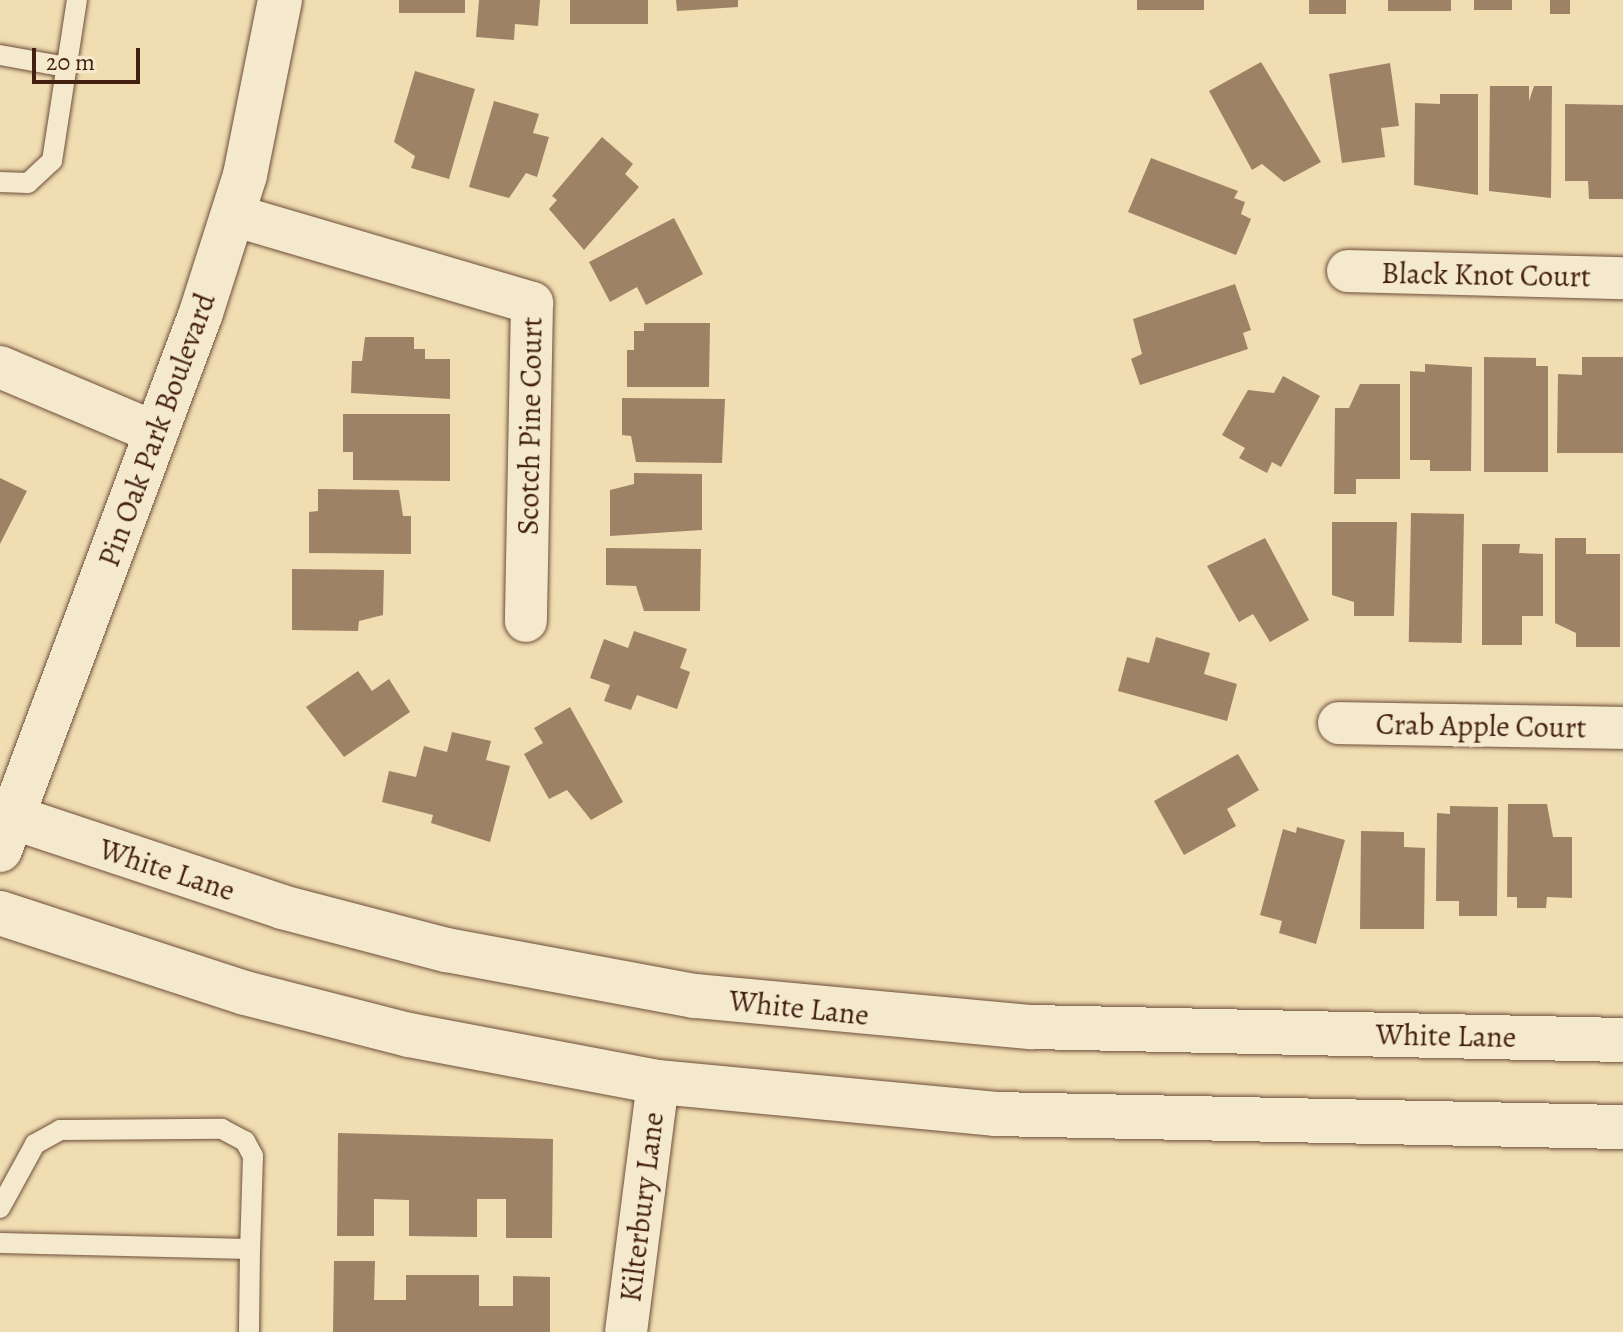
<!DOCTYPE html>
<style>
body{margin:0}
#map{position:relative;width:1623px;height:1332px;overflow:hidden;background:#f0ddb2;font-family:Alegreya,serif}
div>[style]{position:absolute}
.building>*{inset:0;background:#9d8265;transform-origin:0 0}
.roads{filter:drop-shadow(0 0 2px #6e4e3a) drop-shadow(0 0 2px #6e4e3a)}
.lane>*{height:20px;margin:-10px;padding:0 10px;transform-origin:10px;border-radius:10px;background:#f5e9cd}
.street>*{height:42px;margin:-21px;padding:0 21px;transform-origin:21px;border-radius:21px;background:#f5e9cd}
.secondary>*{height:44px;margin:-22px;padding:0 22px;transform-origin:22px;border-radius:22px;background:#f5e9cd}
span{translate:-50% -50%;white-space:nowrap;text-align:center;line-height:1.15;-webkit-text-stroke:8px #f5e9cd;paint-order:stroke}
.street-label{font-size:30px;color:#431f12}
.scale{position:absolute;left:32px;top:48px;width:108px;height:36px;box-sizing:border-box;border:4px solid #431f12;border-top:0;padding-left:10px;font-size:24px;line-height:28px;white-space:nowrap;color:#431f12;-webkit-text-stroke:6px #f5e9cd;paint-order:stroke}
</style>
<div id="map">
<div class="building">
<div style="left:399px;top:0;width:66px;height:13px"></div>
<div style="clip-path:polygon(479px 0,540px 0,538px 26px,515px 24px,514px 40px,476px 37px)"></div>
<div style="left:570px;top:0;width:78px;height:24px"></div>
<div style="clip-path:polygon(676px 0,738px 0,738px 7px,677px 11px)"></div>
<div style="left:1137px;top:0;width:67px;height:10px"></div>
<div style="left:1309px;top:0;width:37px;height:14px"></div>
<div style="left:1388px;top:0;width:63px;height:11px"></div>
<div style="left:1474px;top:0;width:38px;height:10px"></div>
<div style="left:1550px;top:0;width:20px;height:14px"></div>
<div style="clip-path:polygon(1261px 62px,1321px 162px,1284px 182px,1262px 164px,1252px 170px,1209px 91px)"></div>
<div style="clip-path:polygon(1390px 63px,1399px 126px,1381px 128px,1385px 157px,1342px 163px,1329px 74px)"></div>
<div style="clip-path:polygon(415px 71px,475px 89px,449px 179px,411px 168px,415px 156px,394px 142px)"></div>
<div style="clip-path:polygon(1490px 86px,1529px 86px,1529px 101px,1534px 86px,1552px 86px,1551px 198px,1489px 191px)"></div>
<div style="clip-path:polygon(1440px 94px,1478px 94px,1478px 195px,1414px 185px,1415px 103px,1440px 104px)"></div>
<div style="clip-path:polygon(494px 101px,539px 114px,533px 133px,549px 137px,537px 177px,526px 173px,509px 198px,469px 187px)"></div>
<div style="clip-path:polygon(1565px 104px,1623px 105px,1623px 199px,1589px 199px,1588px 181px,1565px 181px)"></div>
<div style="clip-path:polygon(602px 137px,633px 164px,625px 174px,639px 187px,584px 250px,549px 209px,557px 200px,552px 196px)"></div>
<div style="clip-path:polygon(1151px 158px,1238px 191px,1234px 198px,1245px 202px,1241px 214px,1251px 219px,1236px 255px,1128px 212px)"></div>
<div style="clip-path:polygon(674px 218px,703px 274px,646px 305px,637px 287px,610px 302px,589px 262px)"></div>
<div style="clip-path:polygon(1235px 284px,1251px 330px,1243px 333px,1248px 349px,1140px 385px,1131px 359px,1142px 354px,1133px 319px)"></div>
<div style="clip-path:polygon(644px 323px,710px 323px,709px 387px,627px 387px,627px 350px,634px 350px,634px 331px,644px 331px)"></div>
<div style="clip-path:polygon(365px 337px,414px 337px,414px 349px,425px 349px,425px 359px,450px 359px,450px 399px,351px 393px,352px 361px,362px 361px)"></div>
<div style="clip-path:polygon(1484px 357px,1536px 358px,1536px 366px,1548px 366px,1548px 472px,1484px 472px)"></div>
<div style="clip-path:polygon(1582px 357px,1623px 357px,1623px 453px,1557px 453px,1558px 374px,1582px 375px)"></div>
<div style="clip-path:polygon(1425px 364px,1472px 367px,1471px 471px,1430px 471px,1430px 460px,1410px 460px,1410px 371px,1425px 372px)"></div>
<div style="clip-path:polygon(1283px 376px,1320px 396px,1281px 467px,1272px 462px,1267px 473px,1239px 458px,1245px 448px,1222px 435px,1248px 390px,1274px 393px)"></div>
<div style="clip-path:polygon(1360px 384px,1400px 384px,1400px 479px,1356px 479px,1356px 494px,1334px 494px,1335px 408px,1349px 408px)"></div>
<div style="clip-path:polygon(622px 398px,725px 399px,722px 463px,636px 462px,631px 436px,622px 435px)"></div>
<div style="clip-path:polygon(343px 414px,450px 414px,450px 481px,353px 480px,353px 452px,343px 452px)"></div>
<div style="clip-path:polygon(634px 473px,702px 474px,702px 530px,610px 536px,610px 490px,634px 484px)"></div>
<div style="clip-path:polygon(0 478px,27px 491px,0 544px)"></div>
<div style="clip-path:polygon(318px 489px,399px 490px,403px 516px,411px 516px,411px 554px,309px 553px,309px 512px,318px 511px)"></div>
<div style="left:1411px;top:513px;width:53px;height:129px;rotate:1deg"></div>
<div style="clip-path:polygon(1332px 522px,1397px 522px,1394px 616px,1354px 616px,1354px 602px,1332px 595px)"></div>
<div style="clip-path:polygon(1265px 538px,1309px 620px,1270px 642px,1253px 614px,1239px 622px,1207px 566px)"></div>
<div style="clip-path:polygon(1555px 538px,1586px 538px,1586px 554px,1620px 554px,1620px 647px,1576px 647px,1576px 633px,1555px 623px)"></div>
<div style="clip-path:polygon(1482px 544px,1520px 544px,1519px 553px,1543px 554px,1543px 616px,1522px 616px,1522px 645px,1482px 645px)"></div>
<div style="clip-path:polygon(606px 548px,701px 549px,700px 611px,644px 611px,636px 586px,606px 585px)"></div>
<div style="clip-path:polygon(292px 569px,384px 570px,383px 615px,359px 621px,358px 631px,292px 630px)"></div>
<div style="clip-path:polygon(634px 631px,687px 649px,680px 668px,690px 672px,677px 709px,637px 695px,631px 710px,604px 701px,610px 685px,590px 678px,604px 639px,628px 648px)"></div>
<div style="clip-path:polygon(1156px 637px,1210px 653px,1204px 674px,1237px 684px,1227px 721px,1118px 691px,1127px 657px,1149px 663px)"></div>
<div style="clip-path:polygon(358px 671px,372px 691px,389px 679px,410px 712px,344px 757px,306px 707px)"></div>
<div style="clip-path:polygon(570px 707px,623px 802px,591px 820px,567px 790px,549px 799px,524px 754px,543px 743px,534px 728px)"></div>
<div style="clip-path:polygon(452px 732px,491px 741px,486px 760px,510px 766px,490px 842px,431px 823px,433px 815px,382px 802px,389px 771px,416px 777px,424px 746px,447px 752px)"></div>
<div style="clip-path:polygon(1238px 754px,1259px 790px,1227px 809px,1236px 826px,1184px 855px,1154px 801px)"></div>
<div style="clip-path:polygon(1508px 804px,1547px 804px,1553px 837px,1572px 837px,1572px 898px,1547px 897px,1546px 908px,1517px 908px,1517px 897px,1507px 897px)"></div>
<div style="clip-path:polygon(1450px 806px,1498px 807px,1497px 916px,1459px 916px,1459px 901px,1436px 901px,1437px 813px,1450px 814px)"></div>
<div style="clip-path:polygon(1297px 827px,1345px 840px,1316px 944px,1279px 933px,1282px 921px,1260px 915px,1283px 829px,1296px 833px)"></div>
<div style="clip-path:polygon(1361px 831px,1404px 832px,1404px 847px,1425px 848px,1424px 929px,1360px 929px)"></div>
<div style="clip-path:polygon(338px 1133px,553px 1139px,552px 1238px,506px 1238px,506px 1199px,477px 1199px,477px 1237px,409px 1236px,409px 1200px,374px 1199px,374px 1236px,337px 1236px)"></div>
<div style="clip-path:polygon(334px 1261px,375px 1261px,374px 1300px,406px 1300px,406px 1275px,479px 1275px,479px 1306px,513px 1306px,513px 1276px,550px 1277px,550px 1332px,333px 1332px)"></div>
</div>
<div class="roads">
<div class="lane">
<div style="left:0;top:55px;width:68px;rotate:10.2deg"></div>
<div style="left:0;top:182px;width:28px;rotate:2deg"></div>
<div style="left:28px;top:183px;width:33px;rotate:-43deg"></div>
<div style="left:52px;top:161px;width:163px;rotate:-81.2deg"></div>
<div style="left:0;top:1208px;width:73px;rotate:-61.3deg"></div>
<div style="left:35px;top:1144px;width:29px;rotate:-29deg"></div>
<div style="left:60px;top:1130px;width:162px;rotate:-0.4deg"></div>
<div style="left:222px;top:1129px;width:26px;rotate:28deg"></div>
<div style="left:245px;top:1141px;width:17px;rotate:62deg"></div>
<div style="left:253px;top:1156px;width:93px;rotate:91.8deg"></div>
<div style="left:0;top:1243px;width:250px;rotate:1.4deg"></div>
<div style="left:250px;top:1249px;width:83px;rotate:90.7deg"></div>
</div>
<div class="street">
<div style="left:233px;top:215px;width:312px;rotate:16.4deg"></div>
<div style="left:532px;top:303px;width:318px;rotate:91.1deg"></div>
<div style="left:1348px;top:271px;width:275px;rotate:1.5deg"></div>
<div style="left:0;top:367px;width:169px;rotate:22.9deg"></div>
<div style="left:1339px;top:723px;width:284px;rotate:1deg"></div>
<div style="left:626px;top:1332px;width:252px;rotate:-82.7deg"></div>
</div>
<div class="secondary">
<div style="left:0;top:813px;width:297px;rotate:18.4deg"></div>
<div style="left:282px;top:907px;width:170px;rotate:14.7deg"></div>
<div style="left:446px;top:950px;width:253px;rotate:10.5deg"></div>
<div style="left:695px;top:996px;width:338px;rotate:5.3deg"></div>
<div style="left:1032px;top:1027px;width:591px;rotate:1.26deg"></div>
<div style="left:0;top:850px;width:573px;rotate:-69.48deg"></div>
<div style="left:201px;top:313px;width:145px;rotate:-72.3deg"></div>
<div style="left:245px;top:175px;width:178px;rotate:-78.7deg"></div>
<div style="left:0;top:913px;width:258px;rotate:18.1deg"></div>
<div style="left:245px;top:993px;width:169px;rotate:14.4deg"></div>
<div style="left:409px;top:1035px;width:253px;rotate:10.7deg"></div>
<div style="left:658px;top:1082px;width:339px;rotate:5.4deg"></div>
<div style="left:995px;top:1114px;width:628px;rotate:1.19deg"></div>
</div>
</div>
<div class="street-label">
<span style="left:1486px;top:275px;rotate:1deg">Black Knot Court</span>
<span style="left:530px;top:426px;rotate:-89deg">Scotch Pine Court</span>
<span style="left:157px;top:430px;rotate:-70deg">Pin Oak Park Boulevard</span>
<span style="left:1481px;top:726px;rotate:1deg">Crab Apple Court</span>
<span style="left:167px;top:870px;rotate:18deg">White Lane</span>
<span style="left:799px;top:1008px;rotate:6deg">White Lane</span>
<span style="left:1446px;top:1036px;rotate:1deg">White Lane</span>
<span style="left:642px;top:1207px;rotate:-83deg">Kilterbury Lane</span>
</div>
<div class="scale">20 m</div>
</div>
